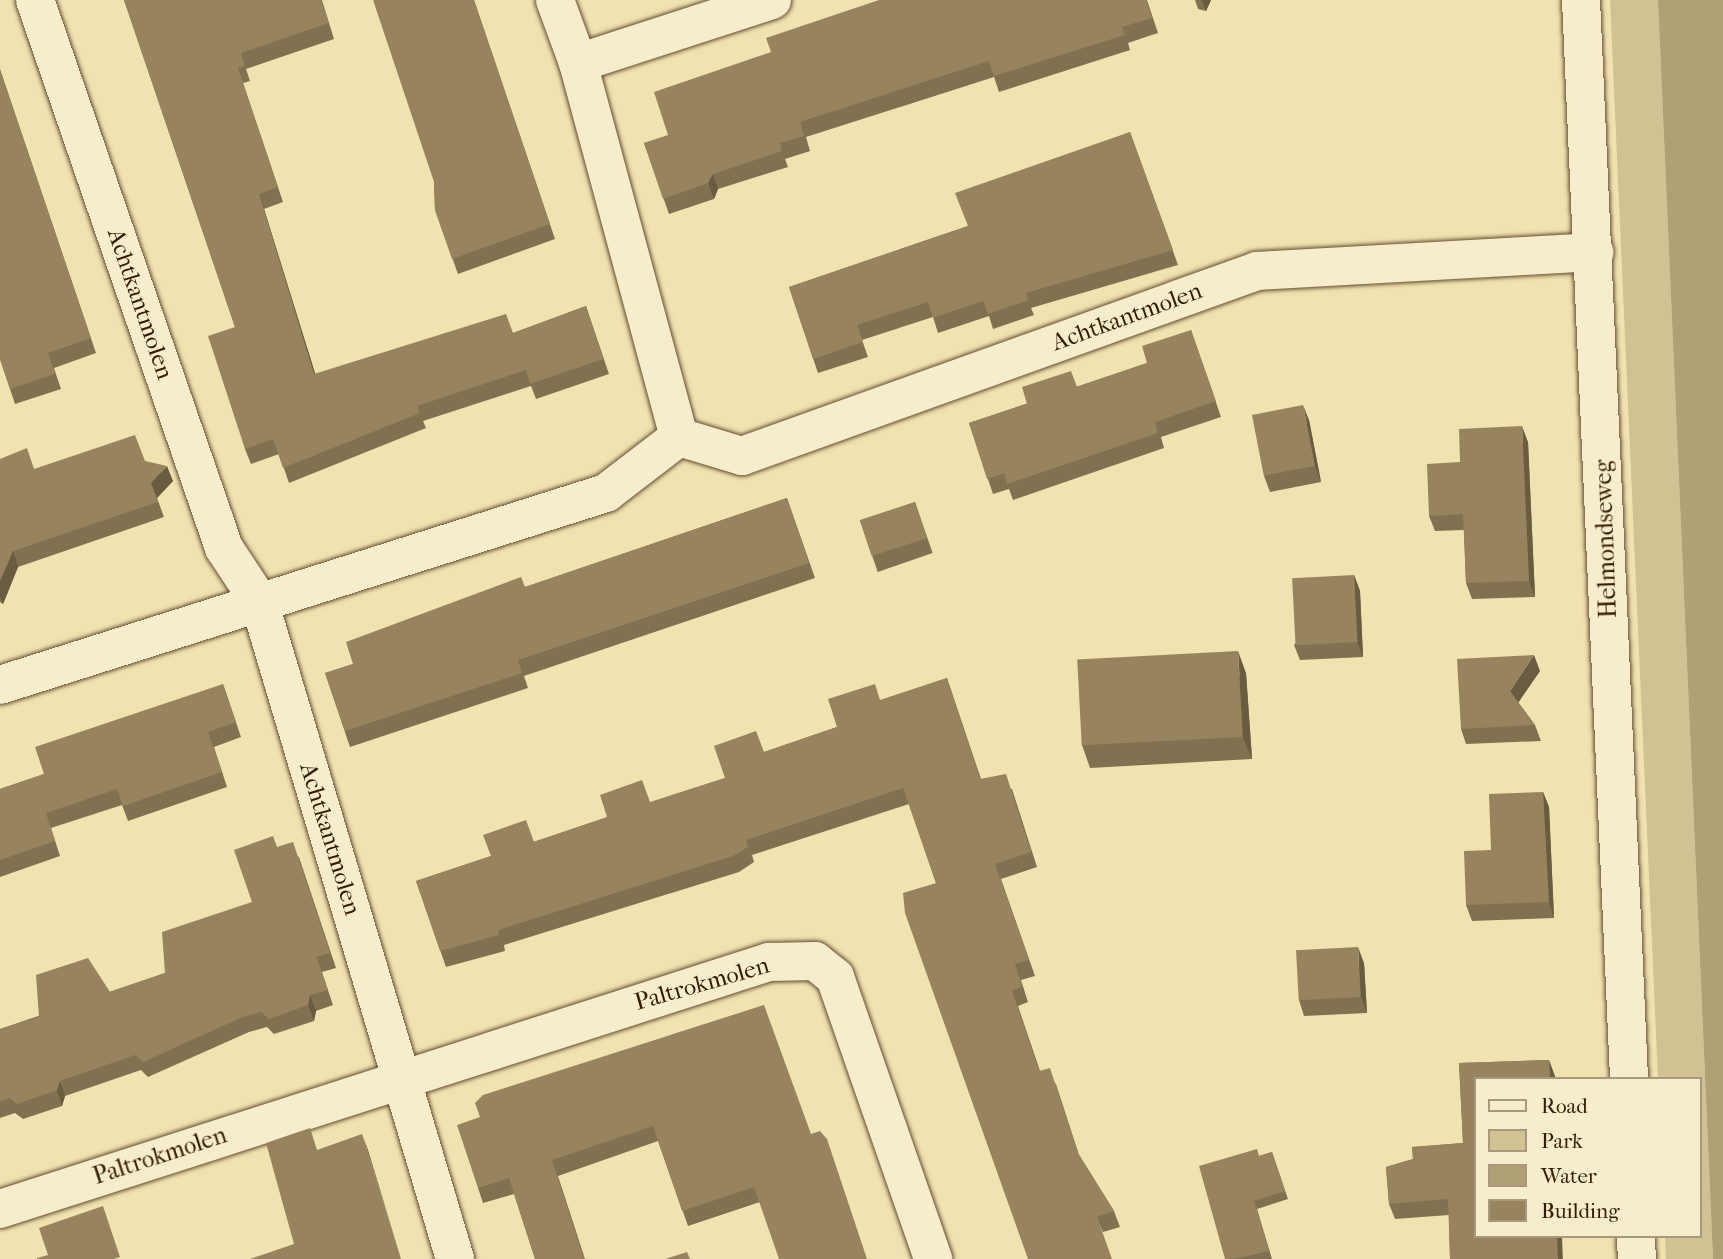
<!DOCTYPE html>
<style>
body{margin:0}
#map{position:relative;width:1723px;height:1259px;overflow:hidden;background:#f1e3b0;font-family:"IM FELL French Canon",serif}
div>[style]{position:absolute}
.green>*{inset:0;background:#d1c193}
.water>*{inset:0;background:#b19f76}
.roads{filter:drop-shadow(0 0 2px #654c2f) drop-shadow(0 0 2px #654c2f)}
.minor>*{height:38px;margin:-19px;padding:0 19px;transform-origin:19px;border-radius:19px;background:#f6edcc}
.tertiary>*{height:38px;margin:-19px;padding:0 19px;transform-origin:19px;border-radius:19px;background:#f6edcc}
.wall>*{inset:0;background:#827150;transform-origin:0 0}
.shaded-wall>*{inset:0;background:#6a5c41;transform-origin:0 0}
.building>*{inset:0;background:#97835d;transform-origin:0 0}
span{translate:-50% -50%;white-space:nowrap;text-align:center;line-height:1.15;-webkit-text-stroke:7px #f6edcc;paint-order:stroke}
.street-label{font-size:24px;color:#361a04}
.legend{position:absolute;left:1474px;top:1077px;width:228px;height:161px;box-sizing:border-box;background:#f6edcc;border:2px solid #a9997c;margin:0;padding:9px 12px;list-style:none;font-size:21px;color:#361a04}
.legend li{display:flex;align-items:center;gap:14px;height:35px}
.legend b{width:35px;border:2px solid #a9997c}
</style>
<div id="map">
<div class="green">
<div style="clip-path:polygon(1610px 0,1658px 0,1713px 1259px,1666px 1259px,1665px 1236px,1700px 1236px,1700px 1079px,1658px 1079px)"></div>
</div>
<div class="water">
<div style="clip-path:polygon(1658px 0,1723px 0,1723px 1259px,1713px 1259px)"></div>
</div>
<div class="roads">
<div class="minor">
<div style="left:35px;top:0;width:580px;rotate:70.97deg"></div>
<div style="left:224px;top:548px;width:64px;rotate:56.6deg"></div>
<div style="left:259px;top:601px;width:687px;rotate:73.41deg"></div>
<div style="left:578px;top:63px;width:204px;rotate:-18deg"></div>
<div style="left:679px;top:437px;width:66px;rotate:16.8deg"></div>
<div style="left:742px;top:456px;width:547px;rotate:-19.76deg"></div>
<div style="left:1257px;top:271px;width:338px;rotate:-3.2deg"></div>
<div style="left:0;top:685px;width:636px;rotate:-17.58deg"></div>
<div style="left:606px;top:493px;width:92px;rotate:-37.5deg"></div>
<div style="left:679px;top:437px;width:387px;rotate:-105.1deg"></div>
<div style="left:578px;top:63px;width:67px;rotate:-110.1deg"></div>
<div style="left:0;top:1209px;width:808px;rotate:-17.81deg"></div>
<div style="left:769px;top:962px;width:46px;rotate:-1.2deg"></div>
<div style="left:815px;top:961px;width:26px;rotate:39deg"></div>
<div style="left:835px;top:977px;width:299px;rotate:70.8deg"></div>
</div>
<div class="tertiary">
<div style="left:1581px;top:0;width:1080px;rotate:87.45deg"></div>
<div style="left:1636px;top:1236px;width:23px;rotate:88deg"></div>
</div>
</div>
<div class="wall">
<div style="clip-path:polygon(124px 0,322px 0,334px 39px,246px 69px,250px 81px,243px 83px,283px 202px,264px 209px,315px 374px,513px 333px,586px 306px,609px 374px,536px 399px,531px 386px,423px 421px,426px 428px,289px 483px,279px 454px,251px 464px,245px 449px,235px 327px)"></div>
<div style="clip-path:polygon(474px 0,555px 239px,458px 274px,435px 210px,434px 182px)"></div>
<div style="clip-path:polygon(1147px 0,1158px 33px,1128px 43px,1130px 50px,999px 92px,994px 77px,806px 137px,810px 151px,785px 159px,788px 167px,718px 189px,714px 199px,669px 214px,644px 143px)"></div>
<div style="clip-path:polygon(1195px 0,1211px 0,1206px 11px,1198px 9px)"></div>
<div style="clip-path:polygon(0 69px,96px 353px,54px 368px,61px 389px,15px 404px,0 359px)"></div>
<div style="clip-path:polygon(1130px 132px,1178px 265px,1031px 308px,1034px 315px,993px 329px,989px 316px,938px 333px,933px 317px,862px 340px,868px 357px,818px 373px,789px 287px,968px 226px)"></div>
<div style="clip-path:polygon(1191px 330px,1221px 417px,1161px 437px,1164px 448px,1013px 500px,1009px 489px,993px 494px,969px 423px,1147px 363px)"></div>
<div style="clip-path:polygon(1309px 420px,1321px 482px,1270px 492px,1264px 476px)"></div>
<div style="clip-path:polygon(1528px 442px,1535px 597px,1472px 599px,1466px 583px,1464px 530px,1435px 531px,1429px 516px,1460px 462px)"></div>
<div style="clip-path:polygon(0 459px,34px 469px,145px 461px,173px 481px,157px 498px,164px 517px,18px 567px,3px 604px,0 602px)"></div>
<div style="clip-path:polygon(787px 498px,815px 578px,524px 676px,528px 688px,350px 747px,325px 673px,353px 664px,525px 587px)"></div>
<div style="left:915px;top:502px;width:54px;height:58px;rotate:71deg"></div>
<div style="clip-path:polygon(1354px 575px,1360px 591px,1363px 657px,1300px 660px,1294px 645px)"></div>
<div style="clip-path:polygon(1540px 671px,1518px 702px,1535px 725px,1541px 741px,1466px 744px,1461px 729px)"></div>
<div style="clip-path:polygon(1246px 673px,1252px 759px,1090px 768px,1082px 745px)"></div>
<div style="clip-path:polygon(947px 678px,981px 779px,1012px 789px,1037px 867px,1001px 879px,1035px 976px,1021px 980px,1028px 1002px,1018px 1006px,1040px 1071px,1056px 1084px,1079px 1155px,1114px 1211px,1120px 1227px,1103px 1232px,936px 883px,909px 804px,752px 855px,754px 862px,739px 872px,504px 945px,505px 951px,446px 967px,416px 881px,725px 778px,764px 752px,837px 727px,881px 700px)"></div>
<div style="clip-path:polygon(223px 684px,241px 737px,214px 747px,227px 787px,128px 821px,122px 805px,51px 828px,60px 856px,0 877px,0 789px,44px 774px)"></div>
<div style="clip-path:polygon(1543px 792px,1549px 807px,1554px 918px,1472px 921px,1466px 905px,1491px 850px)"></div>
<div style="clip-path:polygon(277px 847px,299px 857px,336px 968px,322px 972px,333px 1005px,316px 1011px,314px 1021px,274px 1034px,267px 1027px,249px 1032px,148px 1077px,141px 1070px,65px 1096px,62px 1106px,23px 1119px,15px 1113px,0 1118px,0 1029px,165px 973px,252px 902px)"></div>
<div style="clip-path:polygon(1364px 963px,1367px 1013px,1304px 1016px,1299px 1000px)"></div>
<div style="clip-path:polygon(764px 1005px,760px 1202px,688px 1226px,658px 1141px,558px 1176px,585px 1259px,535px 1259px,514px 1194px,483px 1203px,478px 1188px,480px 1117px)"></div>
<div style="clip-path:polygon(1549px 1060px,1555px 1079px,1476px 1079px,1476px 1236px,1562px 1236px,1563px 1259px,1450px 1259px,1449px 1215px,1395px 1219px,1389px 1204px,1386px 1167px,1413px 1159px,1412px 1147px,1463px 1143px,1459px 1063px)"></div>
<div style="clip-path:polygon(1272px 1152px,1288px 1199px,1257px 1209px,1272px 1259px,1225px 1259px,1259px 1156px)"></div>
</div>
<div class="shaded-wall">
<div style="clip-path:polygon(1202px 0,1211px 0,1206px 11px)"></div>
<div style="clip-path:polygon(713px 174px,718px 189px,714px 199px,708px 183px)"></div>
<div style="clip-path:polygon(259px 194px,264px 209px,320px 389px,314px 374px)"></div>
<div style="clip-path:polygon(1303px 405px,1309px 420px,1321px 482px,1315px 466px)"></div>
<div style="clip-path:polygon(1522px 426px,1528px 442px,1535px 597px,1529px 581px)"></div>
<div style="clip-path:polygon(167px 466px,173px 481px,157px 498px,151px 483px)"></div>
<div style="clip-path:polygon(13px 551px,18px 567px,3px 604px,0 597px,0 581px)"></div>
<div style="clip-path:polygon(1354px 575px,1360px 591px,1363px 657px,1357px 642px)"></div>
<div style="clip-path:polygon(1238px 651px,1246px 673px,1252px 759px,1243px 737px)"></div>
<div style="clip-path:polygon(1534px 655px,1540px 671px,1516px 706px,1510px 691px)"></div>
<div style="clip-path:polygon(1543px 792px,1549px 807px,1554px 918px,1549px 902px)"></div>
<div style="clip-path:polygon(1358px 947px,1364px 963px,1367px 1013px,1361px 997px)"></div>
<div style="clip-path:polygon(310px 995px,316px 1011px,314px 1021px,308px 1005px)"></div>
<div style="clip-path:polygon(1549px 1060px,1555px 1076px,1555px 1079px,1550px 1079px)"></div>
<div style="clip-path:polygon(60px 1081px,65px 1096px,62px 1106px,57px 1090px)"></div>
<div style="clip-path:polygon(362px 1134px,368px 1150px,401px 1259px)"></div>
<div style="left:1557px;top:1236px;width:5px;height:23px"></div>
</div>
<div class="building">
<div style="clip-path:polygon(124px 0,321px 0,329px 23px,241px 53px,245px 66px,238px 68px,278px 187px,259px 194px,314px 374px,506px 314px,513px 333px,586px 306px,603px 359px,530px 384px,526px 370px,417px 406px,420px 413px,283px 468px,273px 439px,245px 449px,208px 336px,235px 327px)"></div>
<div style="clip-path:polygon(373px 0,474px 0,550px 224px,452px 259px,435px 210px,434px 182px)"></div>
<div style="clip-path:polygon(879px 0,1146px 0,1152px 18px,1122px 27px,1125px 35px,994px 76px,989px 61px,800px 122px,804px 136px,780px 143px,782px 151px,713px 174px,708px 183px,663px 199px,644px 143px,668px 135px,654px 92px,771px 52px,766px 38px)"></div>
<div style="clip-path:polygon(0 70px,91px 338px,48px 353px,55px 374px,10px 389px,0 359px)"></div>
<div style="clip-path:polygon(1130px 132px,1173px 250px,1026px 293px,1028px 300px,988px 314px,983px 301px,933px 318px,928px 302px,857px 325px,863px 342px,813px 359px,789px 287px,968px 226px,955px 193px)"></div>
<div style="clip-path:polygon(1191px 330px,1216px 401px,1155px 422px,1158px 433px,1007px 484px,1004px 473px,987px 479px,969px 423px,1027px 404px,1022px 387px,1071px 371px,1077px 387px,1147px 363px,1142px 346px)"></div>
<div style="left:1303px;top:405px;width:62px;height:52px;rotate:79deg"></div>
<div style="clip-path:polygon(1522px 426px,1529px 581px,1466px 583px,1463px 514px,1429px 516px,1427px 464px,1460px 462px,1459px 429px)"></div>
<div style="clip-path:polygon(135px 435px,145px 461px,167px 466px,151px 483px,158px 502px,13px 551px,0 581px,0 459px,27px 448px,34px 469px)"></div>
<div style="clip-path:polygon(787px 498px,809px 563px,518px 660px,522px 673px,345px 731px,325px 673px,353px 664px,346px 642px,521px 577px,525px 587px)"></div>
<div style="left:915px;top:502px;width:38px;height:58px;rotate:72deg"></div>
<div style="left:1354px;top:575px;width:67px;height:62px;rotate:87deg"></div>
<div style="left:1238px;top:651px;width:86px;height:161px;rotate:87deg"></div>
<div style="clip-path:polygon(1534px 655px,1510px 691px,1535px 725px,1461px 729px,1457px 659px)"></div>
<div style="clip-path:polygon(947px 678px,980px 779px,1006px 774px,1031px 852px,995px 864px,1029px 960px,1015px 964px,1022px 986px,1012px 991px,1039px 1071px,1050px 1068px,1078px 1153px,1114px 1211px,1097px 1217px,1112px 1259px,1028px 1259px,905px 913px,903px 893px,936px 883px,903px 788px,746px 840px,748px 847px,733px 856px,498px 930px,499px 935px,440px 951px,416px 881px,491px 856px,483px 835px,526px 820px,534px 842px,607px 817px,600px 795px,642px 780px,650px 802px,725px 778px,714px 746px,756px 731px,764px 752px,837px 727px,828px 699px,875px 684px,880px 700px)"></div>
<div style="clip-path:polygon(223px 684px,236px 722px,208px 732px,222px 772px,123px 806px,117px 789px,46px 813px,55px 841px,0 860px,0 789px,44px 774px,35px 747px)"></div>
<div style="clip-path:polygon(1543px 792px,1549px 902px,1466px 905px,1464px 851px,1491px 850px,1489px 794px)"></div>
<div style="clip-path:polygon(273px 836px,277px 847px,293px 842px,330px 953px,316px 957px,328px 990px,310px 995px,308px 1005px,269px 1019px,261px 1012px,243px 1017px,143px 1062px,135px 1055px,60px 1081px,57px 1090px,17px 1104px,10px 1098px,0 1101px,0 1029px,39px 1017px,36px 975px,88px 958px,110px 992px,165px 973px,162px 932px,252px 902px,234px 850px)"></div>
<div style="left:1358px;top:947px;width:50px;height:62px;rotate:87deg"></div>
<div style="clip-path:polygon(764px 1005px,811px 1134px,820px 1131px,827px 1139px,867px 1259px,779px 1259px,754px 1187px,682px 1211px,653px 1126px,552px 1160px,584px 1259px,535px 1259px,509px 1178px,478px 1188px,457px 1125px,480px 1117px,475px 1103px,483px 1095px)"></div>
<div style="clip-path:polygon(1549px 1060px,1550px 1079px,1476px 1079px,1476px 1236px,1557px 1236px,1558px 1259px,1450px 1259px,1448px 1199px,1389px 1204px,1386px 1167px,1413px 1159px,1412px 1147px,1463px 1143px,1459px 1063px)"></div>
<div style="clip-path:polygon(310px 1128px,317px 1150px,362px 1134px,401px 1259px,250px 1259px,294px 1244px,266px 1143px)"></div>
<div style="clip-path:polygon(1257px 1149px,1259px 1156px,1272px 1152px,1285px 1191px,1254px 1201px,1269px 1251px,1234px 1259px,1225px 1259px,1199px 1166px)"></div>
<div style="clip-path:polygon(103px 1206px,120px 1257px,114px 1259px,37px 1259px,37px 1258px,48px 1255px,39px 1228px)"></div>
<div style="clip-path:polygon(687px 1252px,690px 1259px,665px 1259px)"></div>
</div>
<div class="street-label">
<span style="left:140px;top:304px;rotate:71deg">Achtkantmolen</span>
<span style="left:1127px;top:317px;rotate:-20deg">Achtkantmolen</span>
<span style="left:1606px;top:539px;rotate:-92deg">Helmondseweg</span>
<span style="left:330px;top:839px;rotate:73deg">Achtkantmolen</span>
<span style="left:702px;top:984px;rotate:-16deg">Paltrokmolen</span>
<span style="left:160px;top:1156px;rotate:-18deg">Paltrokmolen</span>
</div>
<ul class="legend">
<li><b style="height:9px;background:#f6edcc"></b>Road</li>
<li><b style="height:19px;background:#d1c193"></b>Park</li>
<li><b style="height:19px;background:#b19f76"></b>Water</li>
<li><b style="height:19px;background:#97835d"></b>Building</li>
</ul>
</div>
